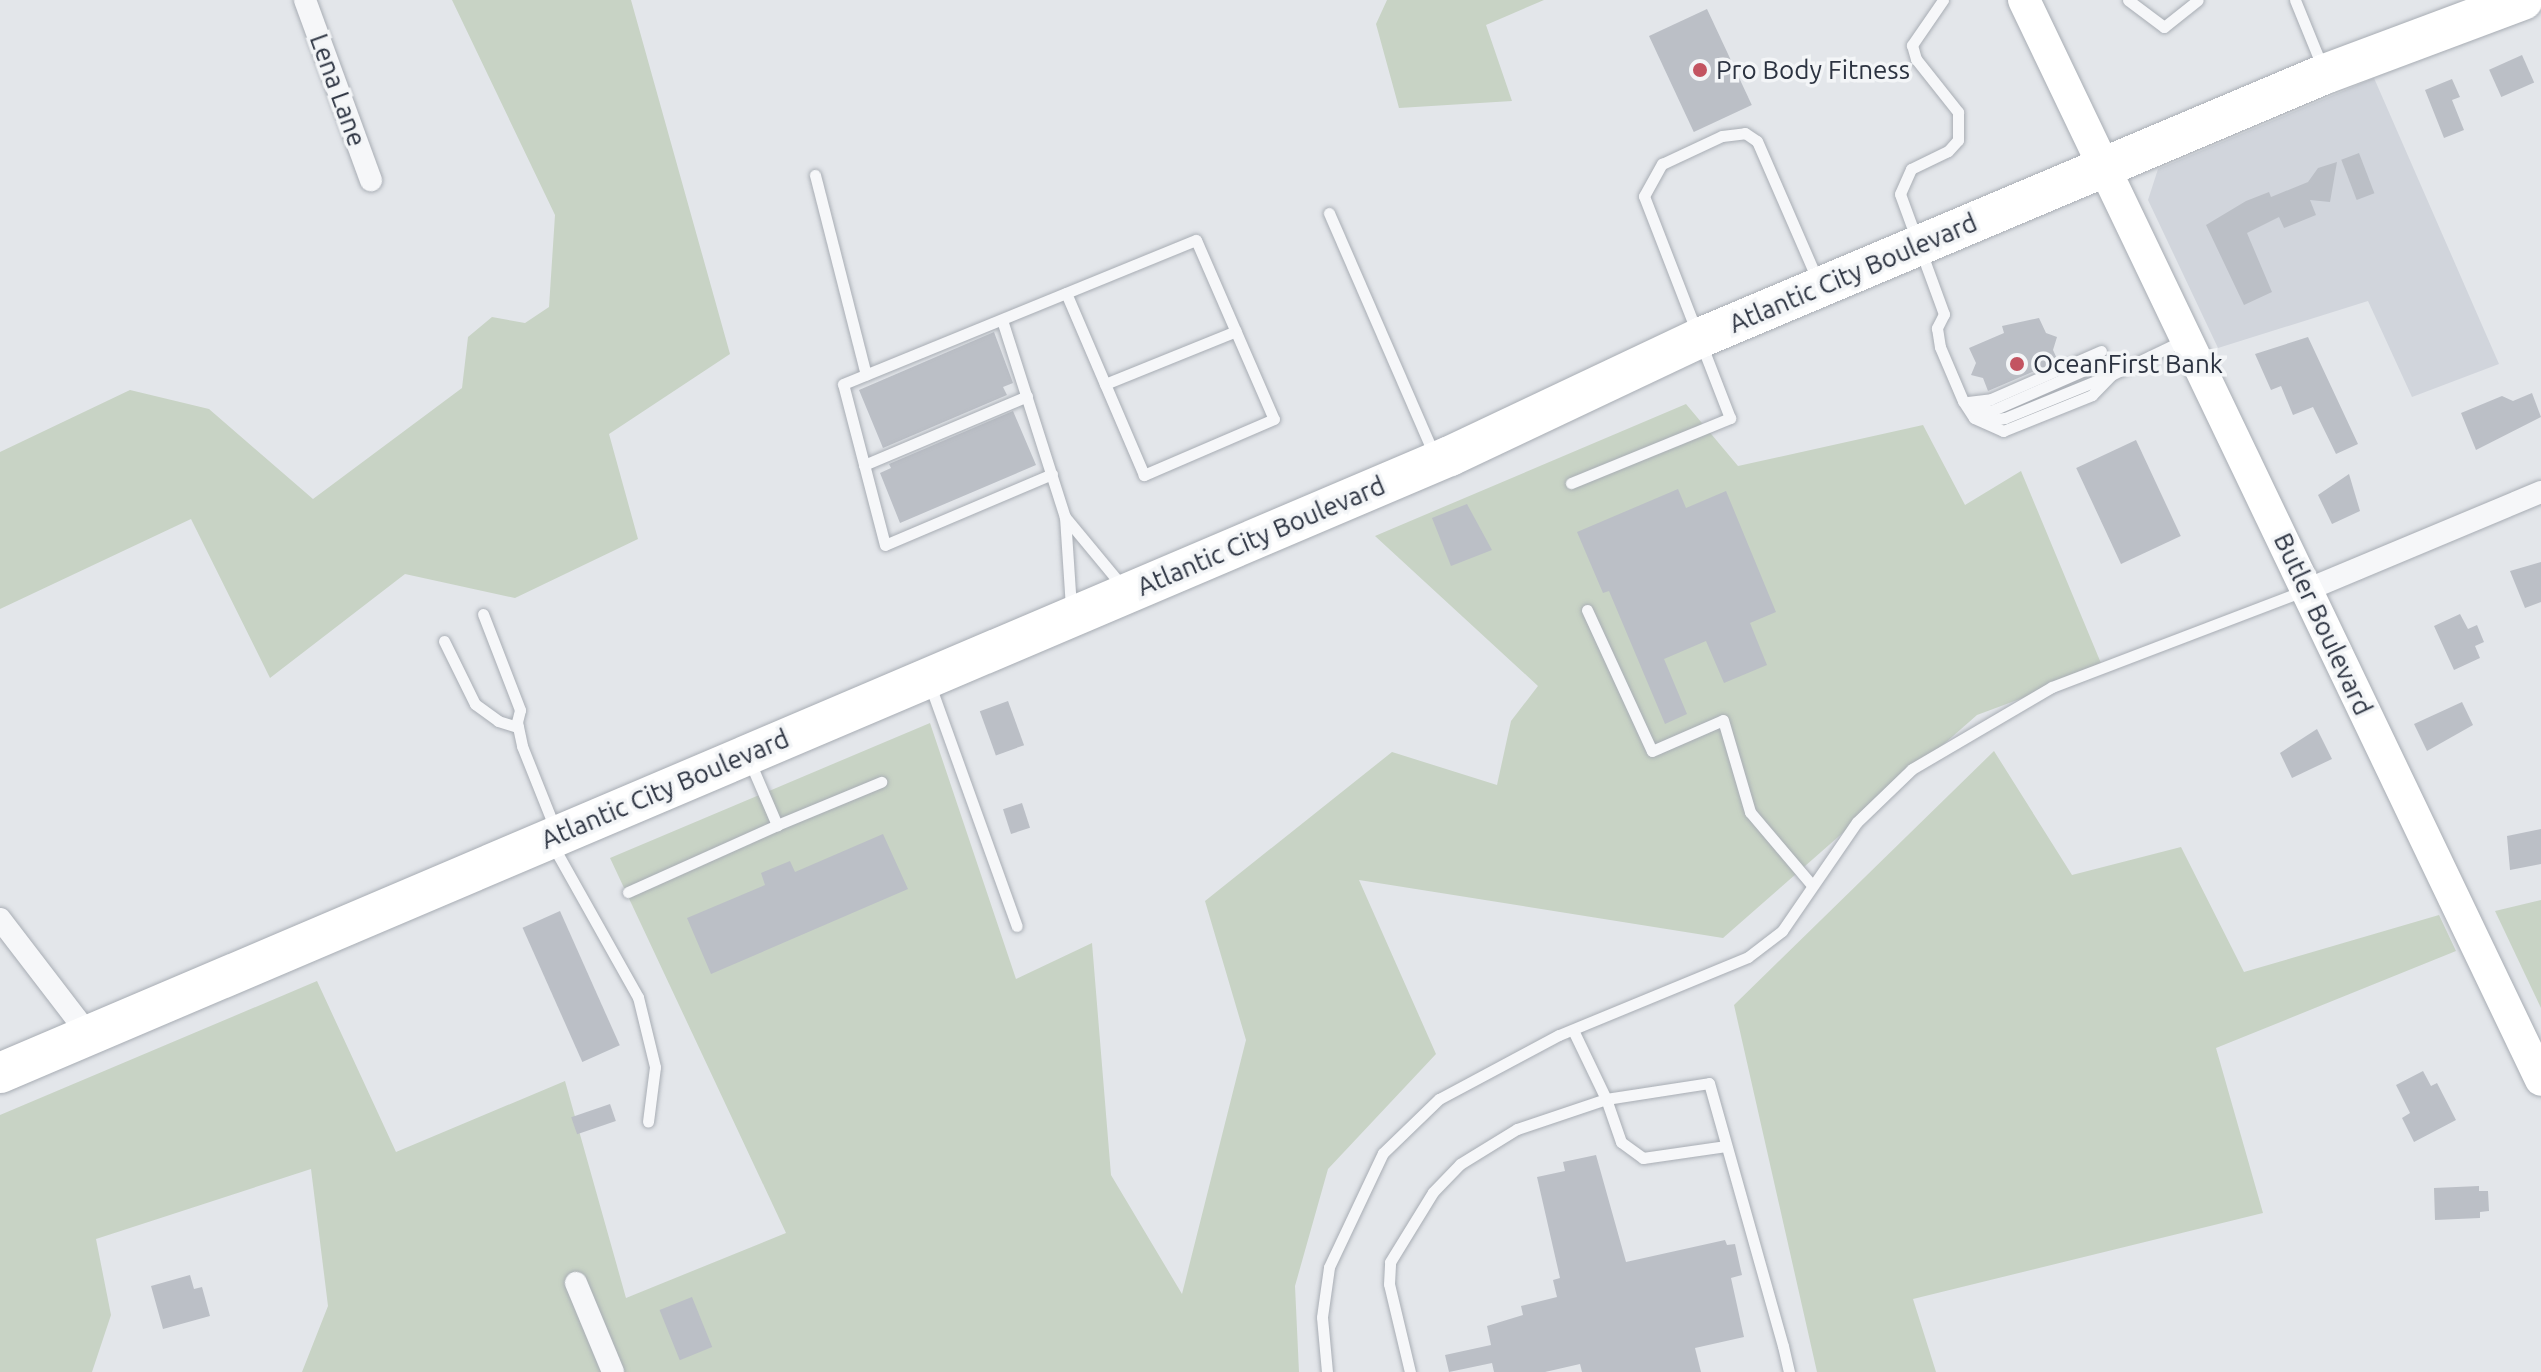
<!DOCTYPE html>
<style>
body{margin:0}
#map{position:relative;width:2541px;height:1372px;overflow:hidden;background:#e3e6ea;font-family:Ubuntu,sans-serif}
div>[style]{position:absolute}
.built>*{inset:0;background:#d1d5dc}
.green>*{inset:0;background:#c8d3c5}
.building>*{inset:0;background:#bbbfc6;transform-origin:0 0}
.roads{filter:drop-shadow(0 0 2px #a8adb4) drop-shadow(0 0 2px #a8adb4)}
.lane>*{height:11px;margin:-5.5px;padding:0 5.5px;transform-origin:5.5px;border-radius:5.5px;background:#f6f7f9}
.street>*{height:22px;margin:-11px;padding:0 11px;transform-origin:11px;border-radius:11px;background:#f6f7f9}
.secondary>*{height:32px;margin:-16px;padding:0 16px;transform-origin:16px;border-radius:16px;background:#fff}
.highway>*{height:40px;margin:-20px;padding:0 20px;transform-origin:20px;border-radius:20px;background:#fff}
.dots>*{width:22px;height:22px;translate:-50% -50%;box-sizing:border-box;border:4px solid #f3f5f7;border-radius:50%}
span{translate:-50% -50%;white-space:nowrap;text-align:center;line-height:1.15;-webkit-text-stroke:7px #f3f5f7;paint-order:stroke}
.poi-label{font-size:26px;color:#2c3341}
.left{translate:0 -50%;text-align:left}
.street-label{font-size:26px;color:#2c3341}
</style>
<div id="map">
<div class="built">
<div style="clip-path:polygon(2374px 78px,2499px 364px,2412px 397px,2368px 301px,2218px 348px,2148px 200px,2158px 169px)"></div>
</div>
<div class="green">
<div style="clip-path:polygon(452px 0,631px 0,730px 354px,609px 434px,638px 539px,515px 598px,405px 574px,270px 678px,191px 519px,0 609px,0 452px,130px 390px,209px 409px,313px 499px,462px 388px,468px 337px,492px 317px,525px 323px,549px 307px,555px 215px)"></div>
<div style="clip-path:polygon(1387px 0,1544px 0,1486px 25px,1512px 101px,1399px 108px,1376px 24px)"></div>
<div style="clip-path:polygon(1686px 404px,1738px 466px,1923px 425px,1965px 505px,2021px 471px,2103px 668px,1977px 715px,1723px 938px,1359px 880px,1436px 1054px,1328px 1169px,1295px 1286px,1299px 1372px,302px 1372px,328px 1306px,311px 1169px,96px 1239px,111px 1315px,92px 1372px,0 1372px,0 1115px,317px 981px,396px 1152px,565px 1081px,626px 1298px,786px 1233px,610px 858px,930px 723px,1016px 979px,1092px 943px,1111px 1175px,1182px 1294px,1246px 1040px,1205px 901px,1392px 752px,1497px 785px,1511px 721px,1538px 686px,1375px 536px)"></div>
<div style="clip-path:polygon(1994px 751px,2072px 875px,2181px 847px,2244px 972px,2439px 915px,2456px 951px,2216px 1048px,2263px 1213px,1913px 1299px,1936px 1372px,1817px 1372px,1734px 1005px)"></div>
<div style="clip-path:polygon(2541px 900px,2541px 1008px,2495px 911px)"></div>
</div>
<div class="building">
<div style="left:1707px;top:9px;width:106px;height:64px;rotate:65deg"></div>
<div style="left:2522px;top:55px;width:30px;height:36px;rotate:66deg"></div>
<div style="clip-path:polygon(2452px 79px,2460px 97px,2452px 100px,2464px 130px,2444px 138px,2425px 90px)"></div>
<div style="left:2359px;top:153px;width:43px;height:19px;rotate:69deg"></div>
<div style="clip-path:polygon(2337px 162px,2330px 202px,2310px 200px,2316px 215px,2284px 228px,2279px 217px,2247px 233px,2272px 292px,2244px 305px,2206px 225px,2246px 201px,2269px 192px,2271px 197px,2308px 182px,2318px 168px)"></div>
<div style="clip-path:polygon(2039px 318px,2046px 333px,2057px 337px,2053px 350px,2058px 361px,1988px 391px,1983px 378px,1971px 375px,1976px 363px,1969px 348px,2004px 333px,2002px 326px)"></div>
<div style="clip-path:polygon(994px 332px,1013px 383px,1003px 387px,1007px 395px,883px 448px,859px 390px)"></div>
<div style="clip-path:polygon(2308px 337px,2358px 444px,2336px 454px,2313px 407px,2293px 415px,2281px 386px,2271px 390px,2255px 354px)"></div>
<div style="clip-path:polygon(2532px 393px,2541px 417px,2476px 450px,2461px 413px,2502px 396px,2513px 401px)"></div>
<div style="clip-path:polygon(1013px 411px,1036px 465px,900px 523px,880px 473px,891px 468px,889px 464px)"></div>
<div style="left:2136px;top:440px;width:106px;height:66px;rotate:65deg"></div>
<div style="clip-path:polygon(2349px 474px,2360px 511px,2332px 524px,2318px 495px)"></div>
<div style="clip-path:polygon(1678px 489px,1686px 508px,1726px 491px,1776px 612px,1750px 623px,1767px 665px,1724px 683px,1706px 641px,1664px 659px,1687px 714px,1665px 724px,1609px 591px,1603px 593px,1577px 532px)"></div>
<div style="clip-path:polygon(1467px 504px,1492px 550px,1451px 566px,1432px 518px)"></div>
<div style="clip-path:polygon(2541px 562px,2541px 602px,2525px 608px,2510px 571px)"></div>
<div style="clip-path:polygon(2460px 614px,2468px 629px,2477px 625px,2484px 642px,2475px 646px,2480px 658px,2454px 670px,2434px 626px)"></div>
<div style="left:1008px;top:701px;width:47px;height:30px;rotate:70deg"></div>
<div style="clip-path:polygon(2462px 702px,2473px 725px,2427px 751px,2414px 724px)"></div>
<div style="clip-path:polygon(2317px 729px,2332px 759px,2292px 778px,2280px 753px)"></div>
<div style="left:1022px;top:803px;width:26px;height:20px;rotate:72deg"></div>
<div style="clip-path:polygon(2541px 829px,2541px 864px,2510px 870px,2507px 836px)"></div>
<div style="clip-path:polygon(883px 834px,908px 889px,711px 974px,687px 918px,765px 885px,761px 873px,790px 861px,795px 872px)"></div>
<div style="left:560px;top:911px;width:147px;height:41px;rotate:66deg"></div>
<div style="clip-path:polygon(2423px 1071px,2431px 1086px,2437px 1083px,2456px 1120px,2414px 1142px,2402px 1118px,2410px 1113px,2396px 1085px)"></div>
<div style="left:610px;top:1104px;width:18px;height:41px;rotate:71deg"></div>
<div style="clip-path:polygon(1596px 1155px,1626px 1262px,1725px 1240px,1727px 1245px,1735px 1244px,1742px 1275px,1731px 1278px,1744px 1337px,1695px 1348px,1701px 1372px,1582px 1372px,1580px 1364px,1545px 1372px,1494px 1372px,1492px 1363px,1449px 1372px,1445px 1355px,1491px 1345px,1487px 1326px,1523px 1315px,1521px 1306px,1557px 1297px,1553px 1280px,1560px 1278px,1537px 1177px,1565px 1171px,1563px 1162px)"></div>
<div style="clip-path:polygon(2479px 1186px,2479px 1191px,2488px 1191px,2489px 1211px,2480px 1212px,2480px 1218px,2435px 1220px,2434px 1188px)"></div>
<div style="clip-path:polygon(190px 1275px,194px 1289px,202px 1287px,210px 1316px,163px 1329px,151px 1286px)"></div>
<div style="left:692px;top:1297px;width:54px;height:35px;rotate:68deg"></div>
</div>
<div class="roads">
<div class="lane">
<div style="left:1943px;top:0;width:55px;rotate:124.6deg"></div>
<div style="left:1912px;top:45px;width:15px;rotate:74deg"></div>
<div style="left:1916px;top:59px;width:68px;rotate:51.6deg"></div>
<div style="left:1958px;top:112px;width:28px;rotate:90deg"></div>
<div style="left:1958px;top:140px;width:15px;rotate:132deg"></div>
<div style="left:1948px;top:151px;width:41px;rotate:154.1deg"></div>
<div style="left:1911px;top:169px;width:27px;rotate:114deg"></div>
<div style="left:1900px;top:194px;width:128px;rotate:69.9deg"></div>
<div style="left:1944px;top:314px;width:16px;rotate:117deg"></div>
<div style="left:1937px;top:328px;width:19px;rotate:81deg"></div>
<div style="left:1940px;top:347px;width:59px;rotate:66.9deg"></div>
<div style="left:1963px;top:401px;width:20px;rotate:57deg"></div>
<div style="left:1974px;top:418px;width:32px;rotate:24deg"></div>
<div style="left:2003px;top:431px;width:96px;rotate:-22deg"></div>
<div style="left:2092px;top:395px;width:28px;rotate:-46deg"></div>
<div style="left:2128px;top:0;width:45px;rotate:36.9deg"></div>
<div style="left:2164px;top:27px;width:43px;rotate:-38.5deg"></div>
<div style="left:2295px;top:0;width:71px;rotate:67.8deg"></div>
<div style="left:815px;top:175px;width:206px;rotate:75.7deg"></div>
<div style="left:1329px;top:213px;width:263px;rotate:66.5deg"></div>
<div style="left:1002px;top:320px;width:207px;rotate:72.3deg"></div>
<div style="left:1065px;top:517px;width:91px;rotate:86.2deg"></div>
<div style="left:1105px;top:384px;width:141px;rotate:-22deg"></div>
<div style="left:1968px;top:402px;width:23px;rotate:-7deg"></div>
<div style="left:1991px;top:399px;width:120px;rotate:-23.6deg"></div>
<div style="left:1967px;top:403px;width:25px;rotate:18deg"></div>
<div style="left:1991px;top:411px;width:124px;rotate:-23.7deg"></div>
<div style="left:2105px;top:361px;width:15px;rotate:67deg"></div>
<div style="left:2111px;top:375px;width:81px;rotate:-25.6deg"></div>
<div style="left:1975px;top:413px;width:18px;rotate:22deg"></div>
<div style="left:1992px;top:420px;width:13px;rotate:-9deg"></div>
<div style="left:2005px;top:418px;width:111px;rotate:-22.2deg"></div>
<div style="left:864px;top:465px;width:177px;rotate:-22.9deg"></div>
<div style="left:1052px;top:474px;width:181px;rotate:157deg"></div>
<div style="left:885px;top:545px;width:166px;rotate:-104.6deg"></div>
<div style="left:843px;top:384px;width:381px;rotate:-22.2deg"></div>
<div style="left:1196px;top:240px;width:195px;rotate:66.5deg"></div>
<div style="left:1274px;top:419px;width:142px;rotate:156.7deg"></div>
<div style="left:1144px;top:475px;width:198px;rotate:-113.2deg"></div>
<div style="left:1571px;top:483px;width:172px;rotate:-22.2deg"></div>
<div style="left:1730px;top:418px;width:238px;rotate:-111.2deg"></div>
<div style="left:1644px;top:196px;width:37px;rotate:-61deg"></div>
<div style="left:1662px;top:164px;width:66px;rotate:-25deg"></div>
<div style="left:1722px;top:136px;width:23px;rotate:-7deg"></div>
<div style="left:1745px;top:133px;width:14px;rotate:34deg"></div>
<div style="left:1757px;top:141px;width:153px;rotate:66.5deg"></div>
<div style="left:1065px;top:517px;width:89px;rotate:50.4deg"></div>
<div style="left:1587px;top:610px;width:155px;rotate:65.3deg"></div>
<div style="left:1652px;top:751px;width:77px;rotate:-23.6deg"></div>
<div style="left:1723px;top:720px;width:96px;rotate:73.6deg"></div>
<div style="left:1750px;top:812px;width:94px;rotate:49.7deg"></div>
<div style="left:483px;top:614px;width:103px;rotate:68.9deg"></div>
<div style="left:520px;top:710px;width:12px;rotate:104deg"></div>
<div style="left:517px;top:722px;width:25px;rotate:78deg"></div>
<div style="left:522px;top:746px;width:92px;rotate:68.2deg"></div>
<div style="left:444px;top:641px;width:70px;rotate:63.8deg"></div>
<div style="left:475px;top:704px;width:29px;rotate:36deg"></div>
<div style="left:498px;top:721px;width:21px;rotate:17deg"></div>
<div style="left:930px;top:685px;width:256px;rotate:70.2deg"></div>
<div style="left:750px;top:762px;width:69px;rotate:66.8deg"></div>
<div style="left:777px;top:825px;width:113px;rotate:-22.5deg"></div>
<div style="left:552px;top:844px;width:176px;rotate:60.7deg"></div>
<div style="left:638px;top:997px;width:72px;rotate:76.3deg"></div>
<div style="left:655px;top:1067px;width:55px;rotate:97.3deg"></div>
<div style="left:628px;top:892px;width:163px;rotate:-24.2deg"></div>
<div style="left:1726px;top:1146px;width:84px;rotate:171.8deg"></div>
<div style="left:1643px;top:1158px;width:27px;rotate:-144deg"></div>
<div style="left:1621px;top:1142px;width:46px;rotate:-109.2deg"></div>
<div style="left:1606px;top:1099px;width:104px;rotate:-8.8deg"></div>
<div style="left:1709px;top:1083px;width:273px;rotate:74.3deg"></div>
<div style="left:1783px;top:1346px;width:27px;rotate:77deg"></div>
<div style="left:1327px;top:1372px;width:55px;rotate:-95.2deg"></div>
<div style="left:1322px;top:1317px;width:50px;rotate:-82deg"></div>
<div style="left:1329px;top:1267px;width:126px;rotate:-64.7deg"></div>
<div style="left:1383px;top:1153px;width:78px;rotate:-44deg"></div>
<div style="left:1439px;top:1099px;width:136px;rotate:-28.1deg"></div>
<div style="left:1559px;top:1035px;width:204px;rotate:-22.4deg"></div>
<div style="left:1748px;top:957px;width:43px;rotate:-37.4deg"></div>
<div style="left:1782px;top:931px;width:132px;rotate:-55.5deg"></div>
<div style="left:1857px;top:822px;width:76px;rotate:-43.9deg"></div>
<div style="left:1912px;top:769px;width:162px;rotate:-30.4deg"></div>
<div style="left:2052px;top:687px;width:270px;rotate:-20.9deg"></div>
<div style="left:1410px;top:1372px;width:90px;rotate:-103.4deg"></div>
<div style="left:1389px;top:1284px;width:22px;rotate:-87deg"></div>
<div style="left:1390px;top:1262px;width:82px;rotate:-58.4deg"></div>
<div style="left:1433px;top:1192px;width:39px;rotate:-46deg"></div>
<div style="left:1460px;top:1164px;width:67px;rotate:-31.6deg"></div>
<div style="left:1517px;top:1129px;width:94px;rotate:-18.6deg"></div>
<div style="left:1606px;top:1099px;width:76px;rotate:-115.6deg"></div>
</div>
<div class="street">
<div style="left:305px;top:0;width:192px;rotate:69.9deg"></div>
<div style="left:2309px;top:589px;width:251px;rotate:-22.7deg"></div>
<div style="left:0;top:919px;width:146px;rotate:52.5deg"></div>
<div style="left:576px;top:1283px;width:96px;rotate:67.4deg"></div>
</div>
<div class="secondary">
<div style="left:2024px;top:0;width:1197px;rotate:64.42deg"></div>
</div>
<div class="highway">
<div style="left:0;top:1073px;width:1576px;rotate:-23.05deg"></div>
<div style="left:1450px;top:456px;width:279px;rotate:-25.3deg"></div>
<div style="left:1702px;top:337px;width:676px;rotate:-22.89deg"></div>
<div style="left:2325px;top:74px;width:211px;rotate:-20.5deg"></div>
</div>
</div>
<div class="dots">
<div style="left:1700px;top:70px;background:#c35461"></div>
<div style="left:2017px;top:364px;background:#c35461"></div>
</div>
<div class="poi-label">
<span class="left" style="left:1716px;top:70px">Pro Body Fitness</span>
<span class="left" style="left:2033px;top:364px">OceanFirst Bank</span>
</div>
<div class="street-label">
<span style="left:338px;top:90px;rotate:70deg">Lena Lane</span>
<span style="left:1853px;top:273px;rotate:-23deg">Atlantic City Boulevard</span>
<span style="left:1261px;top:536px;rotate:-23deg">Atlantic City Boulevard</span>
<span style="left:2323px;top:624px;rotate:65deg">Butler Boulevard</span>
<span style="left:665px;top:789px;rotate:-23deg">Atlantic City Boulevard</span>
</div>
</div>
